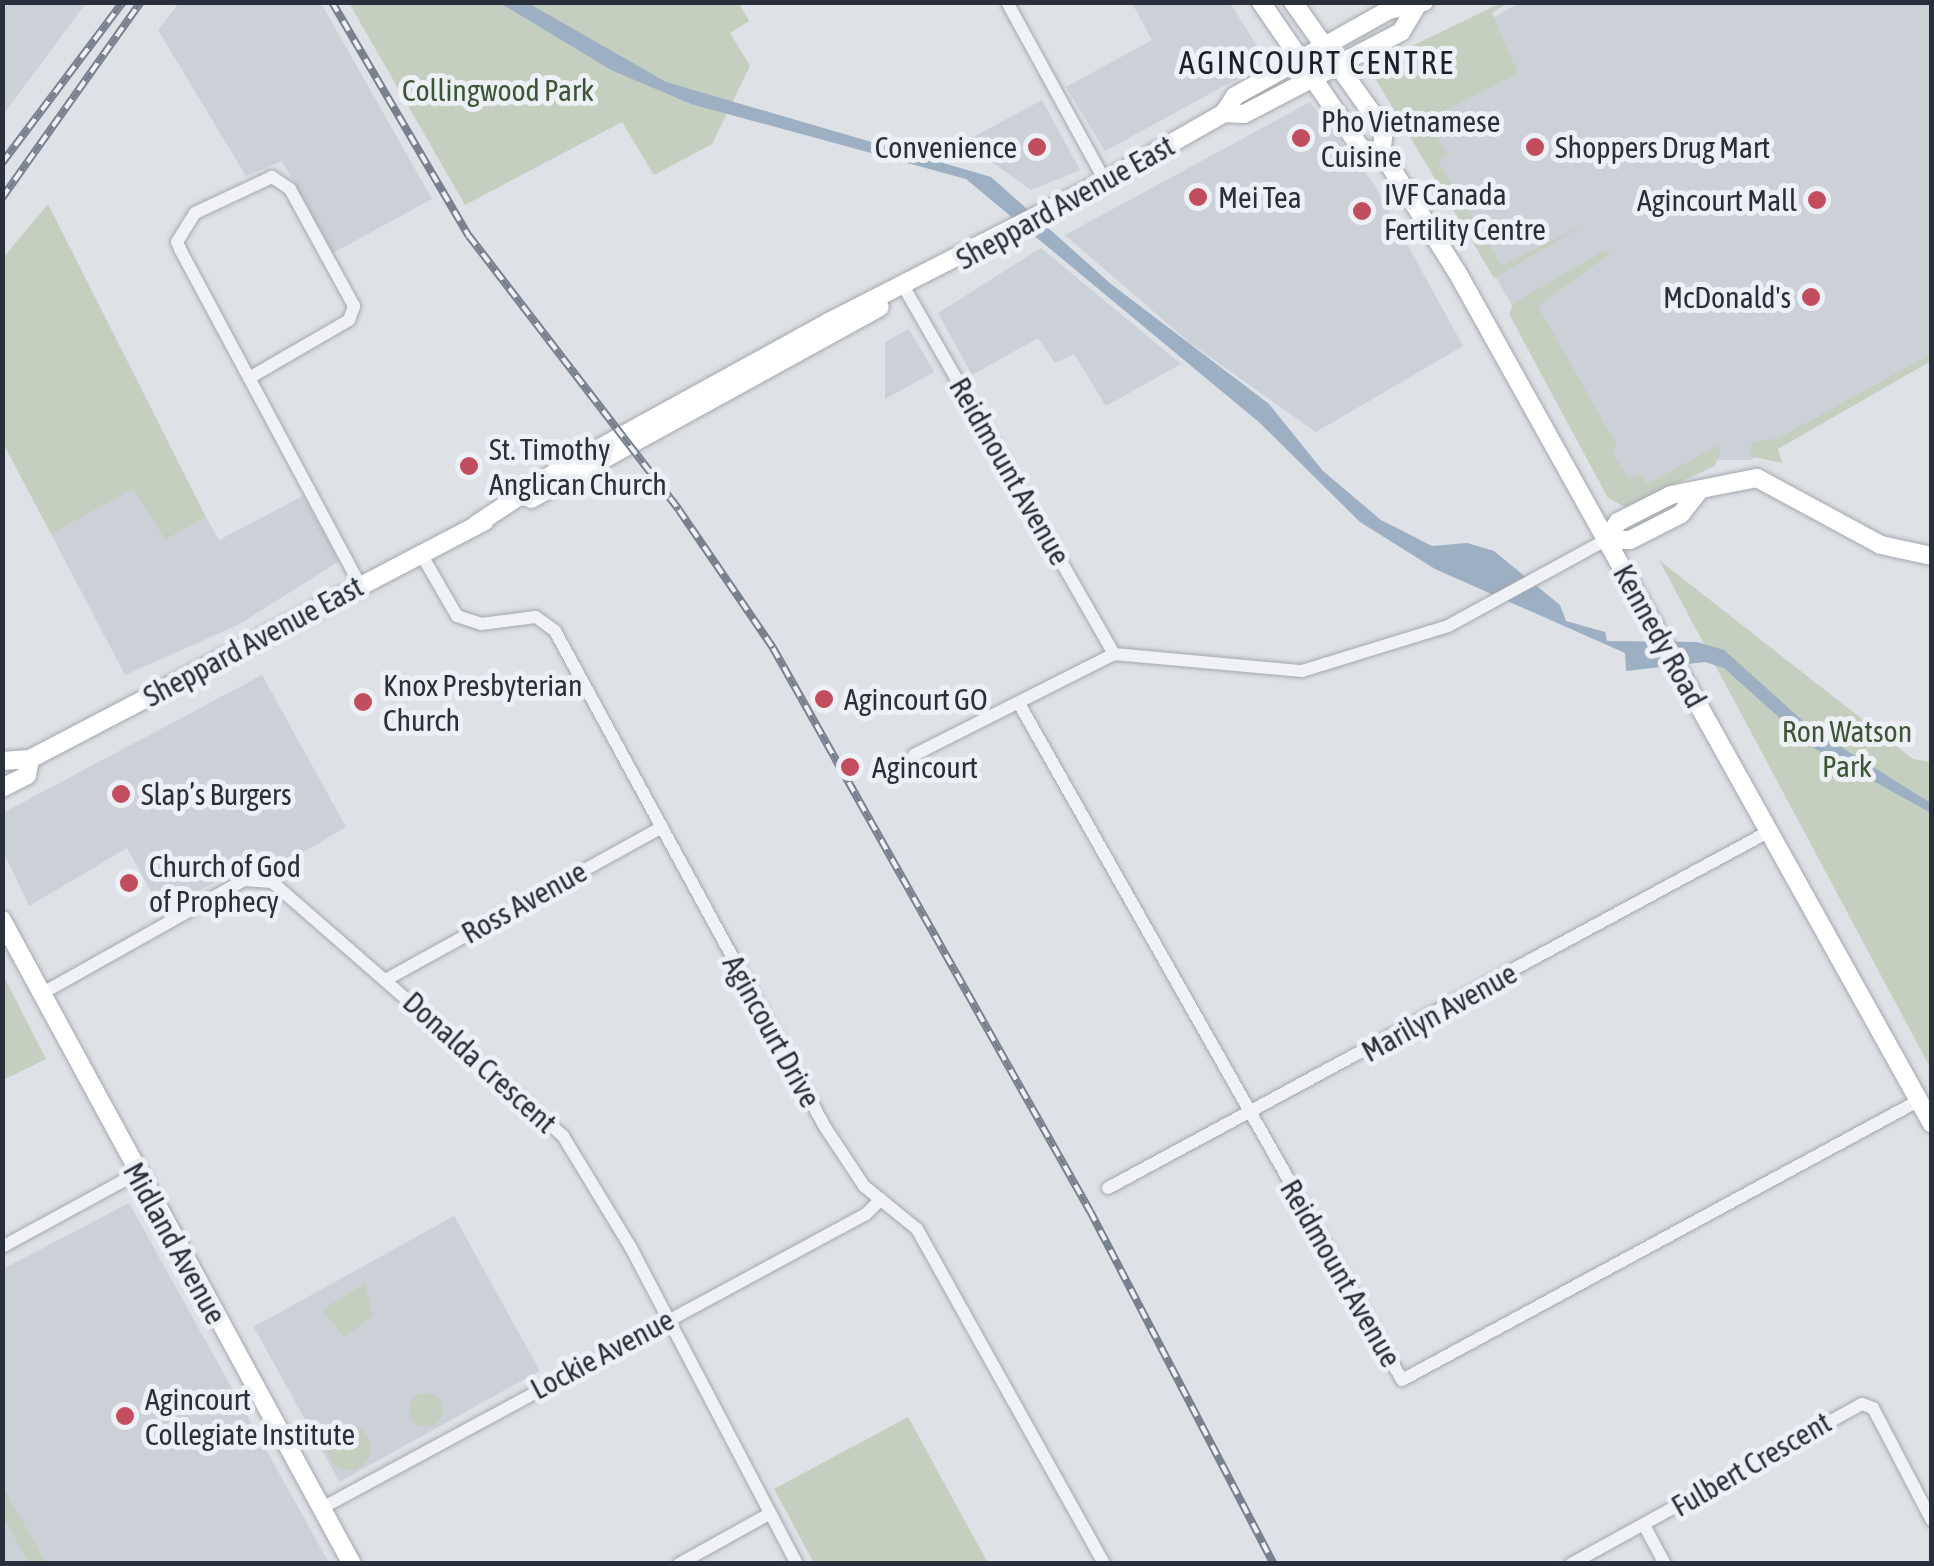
<!DOCTYPE html>
<meta charset="utf-8">
<style>
body{margin:0}
#map{position:relative;width:1934px;height:1566px;overflow:hidden;background:#dee1e6;font-family:"Asap Condensed",sans-serif}
div>[style]{position:absolute}
.built>*{inset:0;background:#ccd0d7;transform-origin:0 0}
.green>*{inset:0;background:#c4cfc0}
.round{border-radius:50%}
.water>*{inset:0;background:#9cafc3}
.roads{filter:drop-shadow(0 0 2px #a4a8af) drop-shadow(0 0 2px #a4a8af)}
.street>*{height:12px;margin:-6px;padding:0 6px;transform-origin:6px;border-radius:6px;background:#f0f2f5}
.secondary>*{height:18px;margin:-9px;padding:0 9px;transform-origin:9px;border-radius:9px;background:#fff}
.rail>*{height:8px;margin-top:-4px;transform-origin:0;background:repeating-linear-gradient(90deg,#edf0f4 0 11px,#79818e 0 22px);box-sizing:border-box;border-block:2px solid #79818e}
.dots>*{width:28px;height:28px;translate:-50% -50%;box-sizing:border-box;border:5px solid #edf0f4;border-radius:50%}
span{translate:-50% -50%;white-space:nowrap;text-align:center;line-height:1.15;-webkit-text-stroke:10px #edf0f4;paint-order:stroke}
.park-label{font-size:30px;color:#3d5637}
.poi-label{font-size:30px;color:#29303b}
.left{translate:0 -50%;text-align:left}
.right{translate:-100% -50%;text-align:right}
.street-label{font-size:30px;color:#29303b}
.neighbourhood-label{font-size:32px;color:#1b212c;letter-spacing:2.5px}
.frame{position:absolute;inset:0;border:5px solid #29303b;pointer-events:none}
</style>
<div id="map">
<div class="built">
<div style="clip-path:polygon(3px 2px,86px 3px,3px 115px,2px 3px)"></div>
<div style="clip-path:polygon(179px 3px,321px 3px,432px 199px,333px 253px,282px 161px,246px 176px,158px 30px)"></div>
<div style="clip-path:polygon(1132px 3px,1230px 3px,1263px 55px,1244px 75px,1105px 151px,1066px 87px,1152px 40px)"></div>
<div style="clip-path:polygon(1519px 3px,1931px 3px,1931px 356px,1751px 460px,1708px 460px,1623px 500px,1384px 81px)"></div>
<div style="clip-path:polygon(1042px 100px,1080px 170px,1031px 190px,964px 142px)"></div>
<div style="clip-path:polygon(1310px 102px,1374px 184px,1463px 346px,1316px 432px,1190px 343px,1065px 235px)"></div>
<div style="clip-path:polygon(1041px 248px,1181px 364px,1106px 406px,1074px 354px,1055px 363px,1038px 338px,972px 375px,938px 313px)"></div>
<div style="clip-path:polygon(909px 329px,934px 372px,885px 399px,885px 342px)"></div>
<div style="clip-path:polygon(133px 488px,165px 540px,206px 517px,219px 540px,303px 496px,339px 561px,240px 624px,125px 675px,51px 534px)"></div>
<div style="clip-path:polygon(262px 675px,346px 827px,283px 864px,261px 857px,162px 911px,127px 848px,29px 906px,3px 851px,3px 813px)"></div>
<div style="clip-path:polygon(129px 1203px,329px 1563px,3px 1564px,3px 1269px)"></div>
<div style="left:454px;top:1216px;width:177px;height:229px;rotate:61deg"></div>
</div>
<div class="green">
<div style="clip-path:polygon(349px 3px,739px 3px,749px 21px,730px 33px,750px 66px,712px 144px,654px 175px,622px 122px,465px 205px)"></div>
<div style="clip-path:polygon(1501px 3px,1508px 3px,1492px 13px,1518px 73px,1428px 119px,1447px 155px,1438px 161px,1502px 266px,1589px 222px,1494px 278px,1372px 73px,1387px 58px)"></div>
<div style="clip-path:polygon(48px 204px,206px 517px,165px 540px,133px 489px,51px 534px,3px 443px,3px 258px)"></div>
<div style="clip-path:polygon(1603px 251px,1611px 253px,1538px 306px,1617px 446px,1612px 453px,1629px 479px,1641px 475px,1647px 484px,1719px 445px,1720px 452px,1715px 466px,1625px 507px,1608px 498px,1509px 314px,1514px 303px)"></div>
<div style="clip-path:polygon(1931px 354px,1931px 361px,1778px 449px,1782px 463px,1749px 456px,1752px 442px,1779px 438px)"></div>
<div style="clip-path:polygon(1659px 560px,1913px 759px,1931px 762px,1931px 1069px)"></div>
<div style="clip-path:polygon(2px 973px,46px 1059px,3px 1080px,2px 1080px)"></div>
<div style="clip-path:polygon(365px 1283px,373px 1316px,344px 1337px,322px 1310px)"></div>
<div class="round" style="left:409px;top:1393px;width:34px;height:34px"></div>
<div style="clip-path:polygon(908px 1417px,988px 1563px,814px 1563px,774px 1489px)"></div>
<div class="round" style="left:327px;top:1426px;width:44px;height:44px"></div>
<div style="clip-path:polygon(2px 1487px,3px 1487px,46px 1563px,29px 1563px,3px 1517px)"></div>
</div>
<div class="water">
<div style="clip-path:polygon(500px 3px,528px 3px,666px 82px,991px 177px,1111px 284px,1269px 404px,1323px 471px,1381px 520px,1432px 546px,1467px 543px,1494px 551px,1560px 605px,1566px 621px,1605px 632px,1607px 641px,1697px 642px,1724px 650px,1812px 729px,1931px 803px,1931px 813px,1812px 747px,1724px 668px,1705px 662px,1626px 671px,1625px 653px,1435px 569px,1360px 522px,1260px 423px,966px 179px,691px 104px,611px 70px)"></div>
</div>
<div class="roads">
<div class="street">
<div style="left:1007px;top:2px;width:204px;rotate:61.3deg"></div>
<div style="left:905px;top:289px;width:421px;rotate:60.2deg"></div>
<div style="left:249px;top:378px;width:116px;rotate:-30.1deg"></div>
<div style="left:349px;top:320px;width:15px;rotate:-70deg"></div>
<div style="left:354px;top:306px;width:133px;rotate:-118.7deg"></div>
<div style="left:290px;top:189px;width:22px;rotate:-146deg"></div>
<div style="left:272px;top:177px;width:85px;rotate:154.9deg"></div>
<div style="left:195px;top:213px;width:34px;rotate:122deg"></div>
<div style="left:177px;top:242px;width:10px;rotate:66deg"></div>
<div style="left:181px;top:251px;width:379px;rotate:61.8deg"></div>
<div style="left:420px;top:552px;width:74px;rotate:60deg"></div>
<div style="left:457px;top:616px;width:25px;rotate:18deg"></div>
<div style="left:481px;top:624px;width:55px;rotate:-7.3deg"></div>
<div style="left:536px;top:617px;width:24px;rotate:36deg"></div>
<div style="left:555px;top:631px;width:565px;rotate:61.44deg"></div>
<div style="left:825px;top:1127px;width:71px;rotate:56.5deg"></div>
<div style="left:864px;top:1186px;width:68px;rotate:39.1deg"></div>
<div style="left:917px;top:1229px;width:384px;rotate:60.8deg"></div>
<div style="left:1114px;top:654px;width:189px;rotate:5.2deg"></div>
<div style="left:1302px;top:671px;width:153px;rotate:-17.1deg"></div>
<div style="left:1448px;top:626px;width:180px;rotate:-28.6deg"></div>
<div style="left:1021px;top:707px;width:773px;rotate:60.48deg"></div>
<div style="left:1402px;top:1380px;width:587px;rotate:-28.4deg"></div>
<div style="left:914px;top:755px;width:224px;rotate:-26.8deg"></div>
<div style="left:387px;top:979px;width:314px;rotate:-28.9deg"></div>
<div style="left:41px;top:994px;width:233px;rotate:-29.3deg"></div>
<div style="left:244px;top:880px;width:28px;rotate:4deg"></div>
<div style="left:272px;top:882px;width:386px;rotate:41.1deg"></div>
<div style="left:563px;top:1136px;width:129px;rotate:58.7deg"></div>
<div style="left:630px;top:1246px;width:359px;rotate:62.3deg"></div>
<div style="left:1108px;top:1188px;width:750px;rotate:-28.34deg"></div>
<div style="left:2px;top:1247px;width:153px;rotate:-28.6deg"></div>
<div style="left:322px;top:1508px;width:618px;rotate:-28.39deg"></div>
<div style="left:866px;top:1214px;width:21px;rotate:-45deg"></div>
<div style="left:1644px;top:1525px;width:44px;rotate:61.7deg"></div>
<div style="left:679px;top:1564px;width:103px;rotate:-29.1deg"></div>
<div style="left:1571px;top:1564px;width:332px;rotate:-28.8deg"></div>
<div style="left:1862px;top:1404px;width:12px;rotate:20deg"></div>
<div style="left:1873px;top:1408px;width:127px;rotate:62.4deg"></div>
</div>
<div class="secondary">
<div style="left:1261px;top:2px;width:176px;rotate:55.7deg"></div>
<div style="left:1360px;top:147px;width:30px;rotate:27deg"></div>
<div style="left:1387px;top:161px;width:131px;rotate:57.8deg"></div>
<div style="left:1457px;top:272px;width:975px;rotate:60.86deg"></div>
<div style="left:1293px;top:2px;width:157px;rotate:54.6deg"></div>
<div style="left:1384px;top:130px;width:23px;rotate:97deg"></div>
<div style="left:1224px;top:113px;width:20px;rotate:3deg"></div>
<div style="left:1244px;top:114px;width:177px;rotate:-27.6deg"></div>
<div style="left:1401px;top:32px;width:29px;rotate:-59deg"></div>
<div style="left:531px;top:499px;width:398px;rotate:-28.8deg"></div>
<div style="left:477px;top:524px;width:95px;rotate:-33.4deg"></div>
<div style="left:556px;top:472px;width:311px;rotate:-28.8deg"></div>
<div style="left:829px;top:322px;width:310px;rotate:-27.1deg"></div>
<div style="left:1105px;top:181px;width:137px;rotate:-29.7deg"></div>
<div style="left:1224px;top:113px;width:20px;rotate:-57deg"></div>
<div style="left:1235px;top:96px;width:176px;rotate:-29.2deg"></div>
<div style="left:1389px;top:10px;width:36px;rotate:-13deg"></div>
<div style="left:1606px;top:540px;width:22px;rotate:-56deg"></div>
<div style="left:1618px;top:522px;width:59px;rotate:-27deg"></div>
<div style="left:1671px;top:495px;width:88px;rotate:-11.2deg"></div>
<div style="left:1757px;top:478px;width:141px;rotate:28.4deg"></div>
<div style="left:1881px;top:545px;width:52px;rotate:12.2deg"></div>
<div style="left:1606px;top:540px;width:24px"></div>
<div style="left:1630px;top:540px;width:57px;rotate:-27deg"></div>
<div style="left:1681px;top:514px;width:29px;rotate:-52deg"></div>
<div style="left:2px;top:761px;width:28px;rotate:-4deg"></div>
<div style="left:30px;top:759px;width:513px;rotate:-27.61deg"></div>
<div style="left:2px;top:788px;width:28px;rotate:-27deg"></div>
<div style="left:27px;top:775px;width:16px;rotate:-79deg"></div>
<div style="left:2px;top:920px;width:733px;rotate:61.48deg"></div>
</div>
</div>
<div class="rail">
<div style="left:332px;top:2px;width:271px;rotate:59.7deg"></div>
<div style="left:469px;top:236px;width:345px;rotate:52.5deg"></div>
<div style="left:679px;top:510px;width:167px;rotate:55.7deg"></div>
<div style="left:773px;top:648px;width:646px;rotate:60.62deg"></div>
<div style="left:1090px;top:1211px;width:398px;rotate:62.5deg"></div>
<div style="left:2px;top:163px;width:201px;rotate:-53.1deg"></div>
<div style="left:2px;top:198px;width:240px;rotate:-54.7deg"></div>
</div>
<div class="dots">
<div style="left:1301px;top:138px;background:#c14d5f"></div>
<div style="left:1037px;top:147px;background:#c14d5f"></div>
<div style="left:1535px;top:147px;background:#c14d5f"></div>
<div style="left:1198px;top:197px;background:#c14d5f"></div>
<div style="left:1817px;top:200px;background:#c14d5f"></div>
<div style="left:1362px;top:211px;background:#c14d5f"></div>
<div style="left:1811px;top:297px;background:#c14d5f"></div>
<div style="left:469px;top:466px;background:#c14d5f"></div>
<div style="left:824px;top:699px;background:#c14d5f"></div>
<div style="left:363px;top:702px;background:#c14d5f"></div>
<div style="left:850px;top:767px;background:#c14d5f"></div>
<div style="left:121px;top:794px;background:#c14d5f"></div>
<div style="left:129px;top:883px;background:#c14d5f"></div>
<div style="left:125px;top:1416px;background:#c14d5f"></div>
</div>
<div class="park-label">
<span style="left:498px;top:90px">Collingwood Park</span>
<span style="left:1847px;top:748px">Ron Watson<br>Park</span>
</div>
<div class="poi-label">
<span class="left" style="left:1321px;top:138px">Pho Vietnamese<br>Cuisine</span>
<span class="right" style="left:1017px;top:147px">Convenience</span>
<span class="left" style="left:1555px;top:147px">Shoppers Drug Mart</span>
<span class="left" style="left:1384px;top:211px">IVF Canada<br>Fertility Centre</span>
<span class="left" style="left:1218px;top:197px">Mei Tea</span>
<span class="right" style="left:1797px;top:200px">Agincourt Mall</span>
<span class="right" style="left:1791px;top:297px">McDonald's</span>
<span class="left" style="left:489px;top:466px">St. Timothy<br>Anglican Church</span>
<span class="left" style="left:383px;top:702px">Knox Presbyterian<br>Church</span>
<span class="left" style="left:844px;top:699px">Agincourt GO</span>
<span class="left" style="left:872px;top:767px">Agincourt</span>
<span class="left" style="left:141px;top:794px">Slap’s Burgers</span>
<span class="left" style="left:149px;top:883px">Church of God<br>of Prophecy</span>
<span class="left" style="left:145px;top:1416px">Agincourt<br>Collegiate Institute</span>
</div>
<div class="street-label">
<span style="left:1065px;top:202px;rotate:-29deg">Sheppard Avenue East</span>
<span style="left:1010px;top:471px;rotate:60deg">Reidmount Avenue</span>
<span style="left:1660px;top:636px;rotate:61deg">Kennedy Road</span>
<span style="left:253px;top:641px;rotate:-28deg">Sheppard Avenue East</span>
<span style="left:524px;top:902px;rotate:-29deg">Ross Avenue</span>
<span style="left:1439px;top:1012px;rotate:-29deg">Marilyn Avenue</span>
<span style="left:772px;top:1031px;rotate:61deg">Agincourt Drive</span>
<span style="left:480px;top:1062px;rotate:42deg">Donalda Crescent</span>
<span style="left:175px;top:1243px;rotate:61deg">Midland Avenue</span>
<span style="left:1341px;top:1273px;rotate:60deg">Reidmount Avenue</span>
<span style="left:602px;top:1354px;rotate:-28deg">Lockie Avenue</span>
<span style="left:1751px;top:1464px;rotate:-30deg">Fulbert Crescent</span>
</div>
<div class="neighbourhood-label">
<span style="left:1317px;top:63px">AGINCOURT CENTRE</span>
</div>
<div class="frame"></div>
</div>
